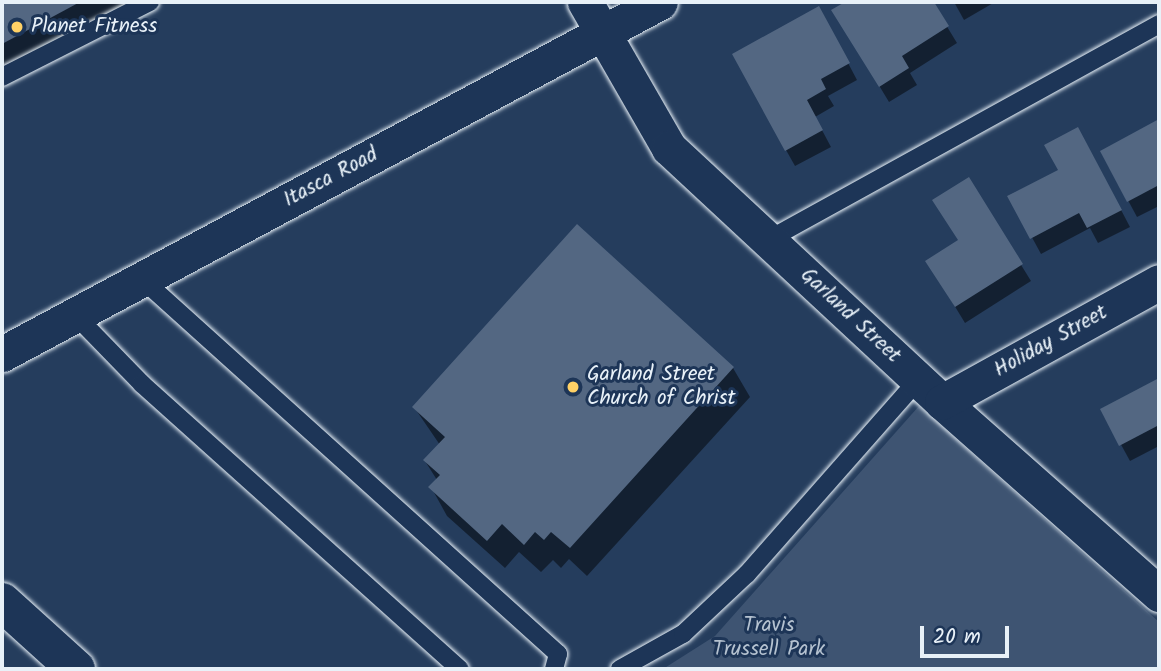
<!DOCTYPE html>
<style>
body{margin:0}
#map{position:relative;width:1161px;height:671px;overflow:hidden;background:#253d5d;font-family:Kalam,sans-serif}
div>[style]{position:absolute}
.green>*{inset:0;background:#3e5472}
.shadow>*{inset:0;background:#0007}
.building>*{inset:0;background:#536782}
.roads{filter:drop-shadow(0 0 2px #e8f1f8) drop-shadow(0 0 2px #e8f1f8)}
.service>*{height:18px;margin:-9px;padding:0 9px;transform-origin:9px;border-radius:9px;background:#1d3557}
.minor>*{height:35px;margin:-17.5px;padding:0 17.5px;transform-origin:17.5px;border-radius:17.5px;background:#1d3557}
.secondary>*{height:38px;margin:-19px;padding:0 19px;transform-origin:19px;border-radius:19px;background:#1d3557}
.dots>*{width:19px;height:19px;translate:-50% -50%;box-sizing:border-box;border:4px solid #1d3557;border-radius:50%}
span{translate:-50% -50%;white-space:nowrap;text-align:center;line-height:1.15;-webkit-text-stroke:6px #1d3557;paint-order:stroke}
.poi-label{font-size:21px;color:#e8f1f8}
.left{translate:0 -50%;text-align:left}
.street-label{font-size:21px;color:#e8f1f8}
.park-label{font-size:21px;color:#b5c2d0}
.frame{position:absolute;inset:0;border:4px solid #e8f1f8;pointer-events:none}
.scale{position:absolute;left:920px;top:626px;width:89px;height:32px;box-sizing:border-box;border:4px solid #e8f1f8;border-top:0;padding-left:9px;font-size:21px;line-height:24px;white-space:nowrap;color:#e8f1f8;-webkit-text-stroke:5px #1d3557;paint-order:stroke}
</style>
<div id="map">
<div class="green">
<div style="clip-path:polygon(919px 406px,1159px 622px,1159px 669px,663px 669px,715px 636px)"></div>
</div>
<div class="shadow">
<div style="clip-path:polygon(2px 2px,150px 2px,2px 81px)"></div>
<div style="clip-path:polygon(849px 2px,932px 2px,957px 43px,910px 73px,917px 85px,889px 102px,834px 11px)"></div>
<div style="clip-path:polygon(954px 2px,995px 2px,964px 20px)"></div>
<div style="clip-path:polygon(828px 25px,857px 80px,828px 96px,834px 106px,815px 117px,831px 147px,795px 166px,786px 150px)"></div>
<div style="clip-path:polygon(1159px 121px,1159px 206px,1137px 217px,1102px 152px)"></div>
<div style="clip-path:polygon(1087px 145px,1130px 227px,1098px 243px,1090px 228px,1041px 254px,1010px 197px,1060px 171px)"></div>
<div style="clip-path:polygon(968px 179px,1031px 281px,965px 323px,937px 277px,959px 241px)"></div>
<div style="clip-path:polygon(733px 368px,750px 397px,587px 576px,569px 559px,561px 568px,553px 560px,541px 572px,519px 552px,505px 568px,447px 516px,431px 487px,437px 480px,425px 461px,440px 445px,414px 407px)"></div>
<div style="clip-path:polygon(1159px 380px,1159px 446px,1130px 461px,1102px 410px)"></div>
</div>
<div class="building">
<div style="clip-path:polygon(2px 2px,80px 2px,2px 44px)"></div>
<div style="clip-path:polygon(845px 2px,934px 2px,949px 26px,902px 56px,909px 68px,879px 87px,831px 10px)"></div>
<div style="clip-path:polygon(819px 6px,850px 63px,821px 79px,826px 89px,807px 100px,823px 130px,785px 151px,732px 54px)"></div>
<div style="clip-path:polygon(1159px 119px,1159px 185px,1127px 202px,1100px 151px)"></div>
<div style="clip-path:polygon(1078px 127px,1122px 210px,1087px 228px,1079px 213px,1030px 239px,1007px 196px,1058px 170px,1044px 145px)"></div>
<div style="clip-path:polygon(969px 177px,1023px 264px,955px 307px,925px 261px,958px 240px,932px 200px)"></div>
<div style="clip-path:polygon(577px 224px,734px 367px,570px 548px,551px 532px,544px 540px,535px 532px,524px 545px,502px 524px,487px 541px,428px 487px,440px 475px,423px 460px,445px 437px,412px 407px)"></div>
<div style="clip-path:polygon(1159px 378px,1159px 425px,1119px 446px,1100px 409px)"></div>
</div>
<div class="roads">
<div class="service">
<div style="left:2px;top:77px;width:166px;rotate:-26.9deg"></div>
<div style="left:768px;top:240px;width:447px;rotate:-28.9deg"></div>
<div style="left:142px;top:279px;width:560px;rotate:42.03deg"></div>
<div style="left:558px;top:654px;width:16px;rotate:105deg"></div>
<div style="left:75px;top:315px;width:96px;rotate:45.8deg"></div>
<div style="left:142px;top:384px;width:427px;rotate:41.9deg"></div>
<div style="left:620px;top:669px;width:72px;rotate:-29.1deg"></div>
<div style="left:683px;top:634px;width:88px;rotate:-43.2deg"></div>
<div style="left:747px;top:574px;width:259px;rotate:-48.6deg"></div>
</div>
<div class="minor">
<div style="left:585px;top:2px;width:168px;rotate:60.1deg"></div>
<div style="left:669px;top:148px;width:373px;rotate:42.9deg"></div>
<div style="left:942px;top:402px;width:290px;rotate:41.5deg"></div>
<div style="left:2px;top:354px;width:746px;rotate:-28.14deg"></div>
<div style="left:942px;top:402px;width:248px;rotate:-28.9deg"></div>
</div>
<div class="secondary">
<div style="left:2px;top:602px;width:100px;rotate:42.2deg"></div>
</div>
</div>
<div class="dots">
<div style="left:17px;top:27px;background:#ffd166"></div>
<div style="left:573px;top:387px;background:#ffd166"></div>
</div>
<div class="poi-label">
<span class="left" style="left:31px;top:27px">Planet Fitness</span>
<span class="left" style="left:587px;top:387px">Garland Street<br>Church of Christ</span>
</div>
<div class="street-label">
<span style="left:331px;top:178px;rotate:-28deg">Itasca Road</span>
<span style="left:850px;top:316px;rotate:43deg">Garland Street</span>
<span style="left:1051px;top:342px;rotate:-29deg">Holiday Street</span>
</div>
<div class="park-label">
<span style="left:769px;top:638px">Travis<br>Trussell Park</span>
</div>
<div class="frame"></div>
<div class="scale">20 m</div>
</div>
